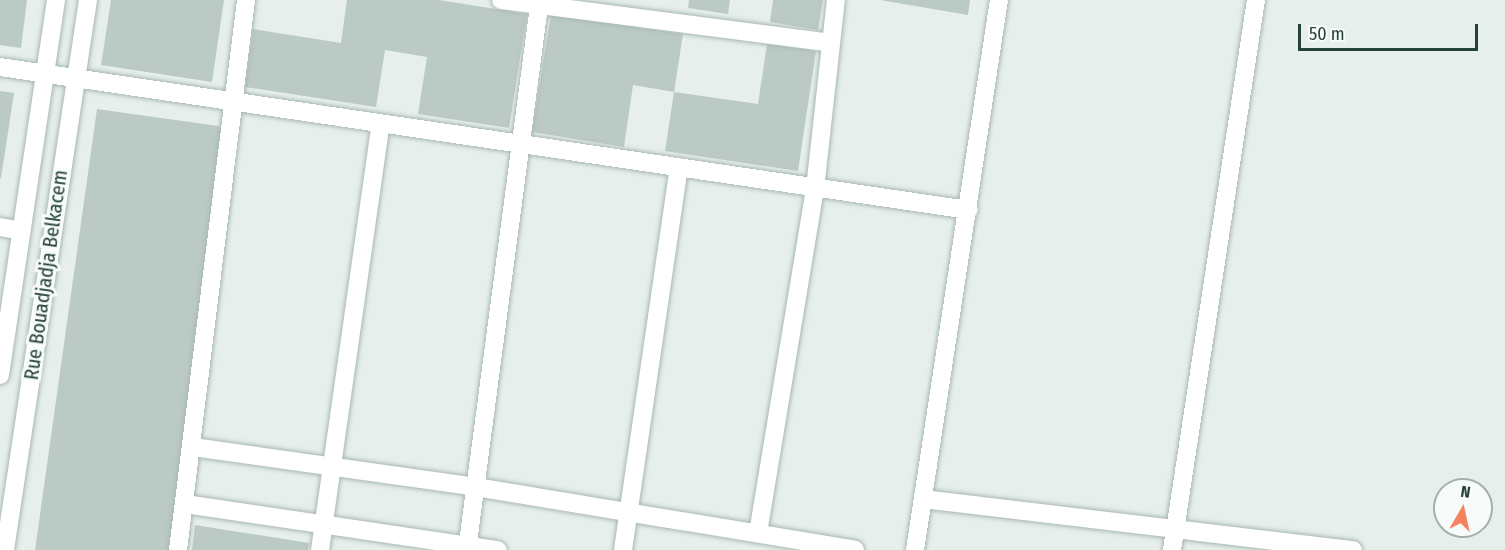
<!DOCTYPE html>
<style>
body{margin:0}
#map{position:relative;width:1505px;height:550px;overflow:hidden;background:#e6efeb;font-family:"Fira Sans Condensed",sans-serif}
div>[style]{position:absolute}
.building>*{inset:0;background:#bbcac4;transform-origin:0 0}
.roads{filter:drop-shadow(0 0 2px #a8b8b2) drop-shadow(0 0 2px #a8b8b2)}
.street>*{height:18px;margin:-9px;padding:0 9px;transform-origin:9px;border-radius:9px;background:#fff}
.secondary>*{height:18px;margin:-9px;padding:0 9px;transform-origin:9px;border-radius:9px;background:#fff}
span{translate:-50% -50%;white-space:nowrap;text-align:center;line-height:1.15;-webkit-text-stroke:6px #f7fbf9;paint-order:stroke}
.street-label{font-size:20px;color:#24423a}
.north{position:absolute;left:1433px;top:478px;width:60px;height:60px;box-sizing:border-box;background:#f7fbf9;border:2px solid #a3b1ad;border-radius:50%;rotate:9deg;font-size:16px;font-weight:700;line-height:24px;text-align:center;color:#24423a}
.north::after{content:'';display:block;margin:auto;width:21px;height:27px;background:#f4845f;clip-path:polygon(50% 0,100% 100%,50% 72%,0 100%)}
.scale{position:absolute;left:1298px;top:24px;width:180px;height:27px;box-sizing:border-box;border:3px solid #24423a;border-top:0;padding-left:8px;font-size:18px;line-height:21px;white-space:nowrap;color:#24423a;-webkit-text-stroke:4px #f7fbf9;paint-order:stroke}
</style>
<div id="map">
<div class="building">
<div style="clip-path:polygon(0 0,27px 0,21px 48px,0 45px)"></div>
<div style="clip-path:polygon(111px 0,224px 0,212px 82px,101px 65px)"></div>
<div style="clip-path:polygon(347px 0,439px 0,527px 14px,509px 128px,418px 114px,427px 57px,385px 50px,376px 107px,245px 87px,253px 29px,341px 43px)"></div>
<div style="clip-path:polygon(689px 0,730px 0,728px 14px,688px 8px)"></div>
<div style="clip-path:polygon(773px 0,823px 0,818px 30px,770px 22px)"></div>
<div style="clip-path:polygon(880px 0,970px 0,968px 15px)"></div>
<div style="clip-path:polygon(551px 14px,683px 34px,674px 92px,758px 104px,767px 44px,816px 51px,798px 171px,665px 151px,674px 92px,633px 85px,624px 147px,532px 132px)"></div>
<div style="clip-path:polygon(0 91px,14px 93px,1px 178px,0 178px)"></div>
<div style="left:97px;top:109px;width:133px;height:445px;rotate:8deg"></div>
<div style="clip-path:polygon(195px 525px,309px 543px,308px 550px,192px 550px)"></div>
</div>
<div class="roads">
<div class="street">
<div style="left:501px;top:0;width:332px;rotate:7.4deg"></div>
<div style="left:0;top:67px;width:979px;rotate:8.4deg"></div>
<div style="left:0;top:227px;width:22px;rotate:10deg"></div>
<div style="left:193px;top:447px;width:286px;rotate:8deg"></div>
<div style="left:476px;top:487px;width:384px;rotate:9.4deg"></div>
<div style="left:923px;top:499px;width:433px;rotate:6.8deg"></div>
<div style="left:185px;top:504px;width:316px;rotate:8.4deg"></div>
<div style="left:758px;top:533px;width:349px;rotate:-80.6deg"></div>
<div style="left:815px;top:189px;width:190px;rotate:-83.7deg"></div>
<div style="left:178px;top:550px;width:554px;rotate:-82.95deg"></div>
<div style="left:320px;top:550px;width:430px;rotate:-81.9deg"></div>
<div style="left:467px;top:550px;width:549px;rotate:-82.46deg"></div>
<div style="left:623px;top:550px;width:387px;rotate:-81.7deg"></div>
<div style="left:915px;top:550px;width:556px;rotate:-81.32deg"></div>
<div style="left:1172px;top:550px;width:556px;rotate:-81.32deg"></div>
</div>
<div class="secondary">
<div style="left:0;top:375px;width:379px;rotate:-81.5deg"></div>
<div style="left:5px;top:550px;width:556px;rotate:-81.42deg"></div>
</div>
</div>
<div class="street-label">
<span style="left:46px;top:275px;rotate:-82deg">Rue Bouadjadja Belkacem</span>
</div>
<div class="north">N</div>
<div class="scale">50 m</div>
</div>
